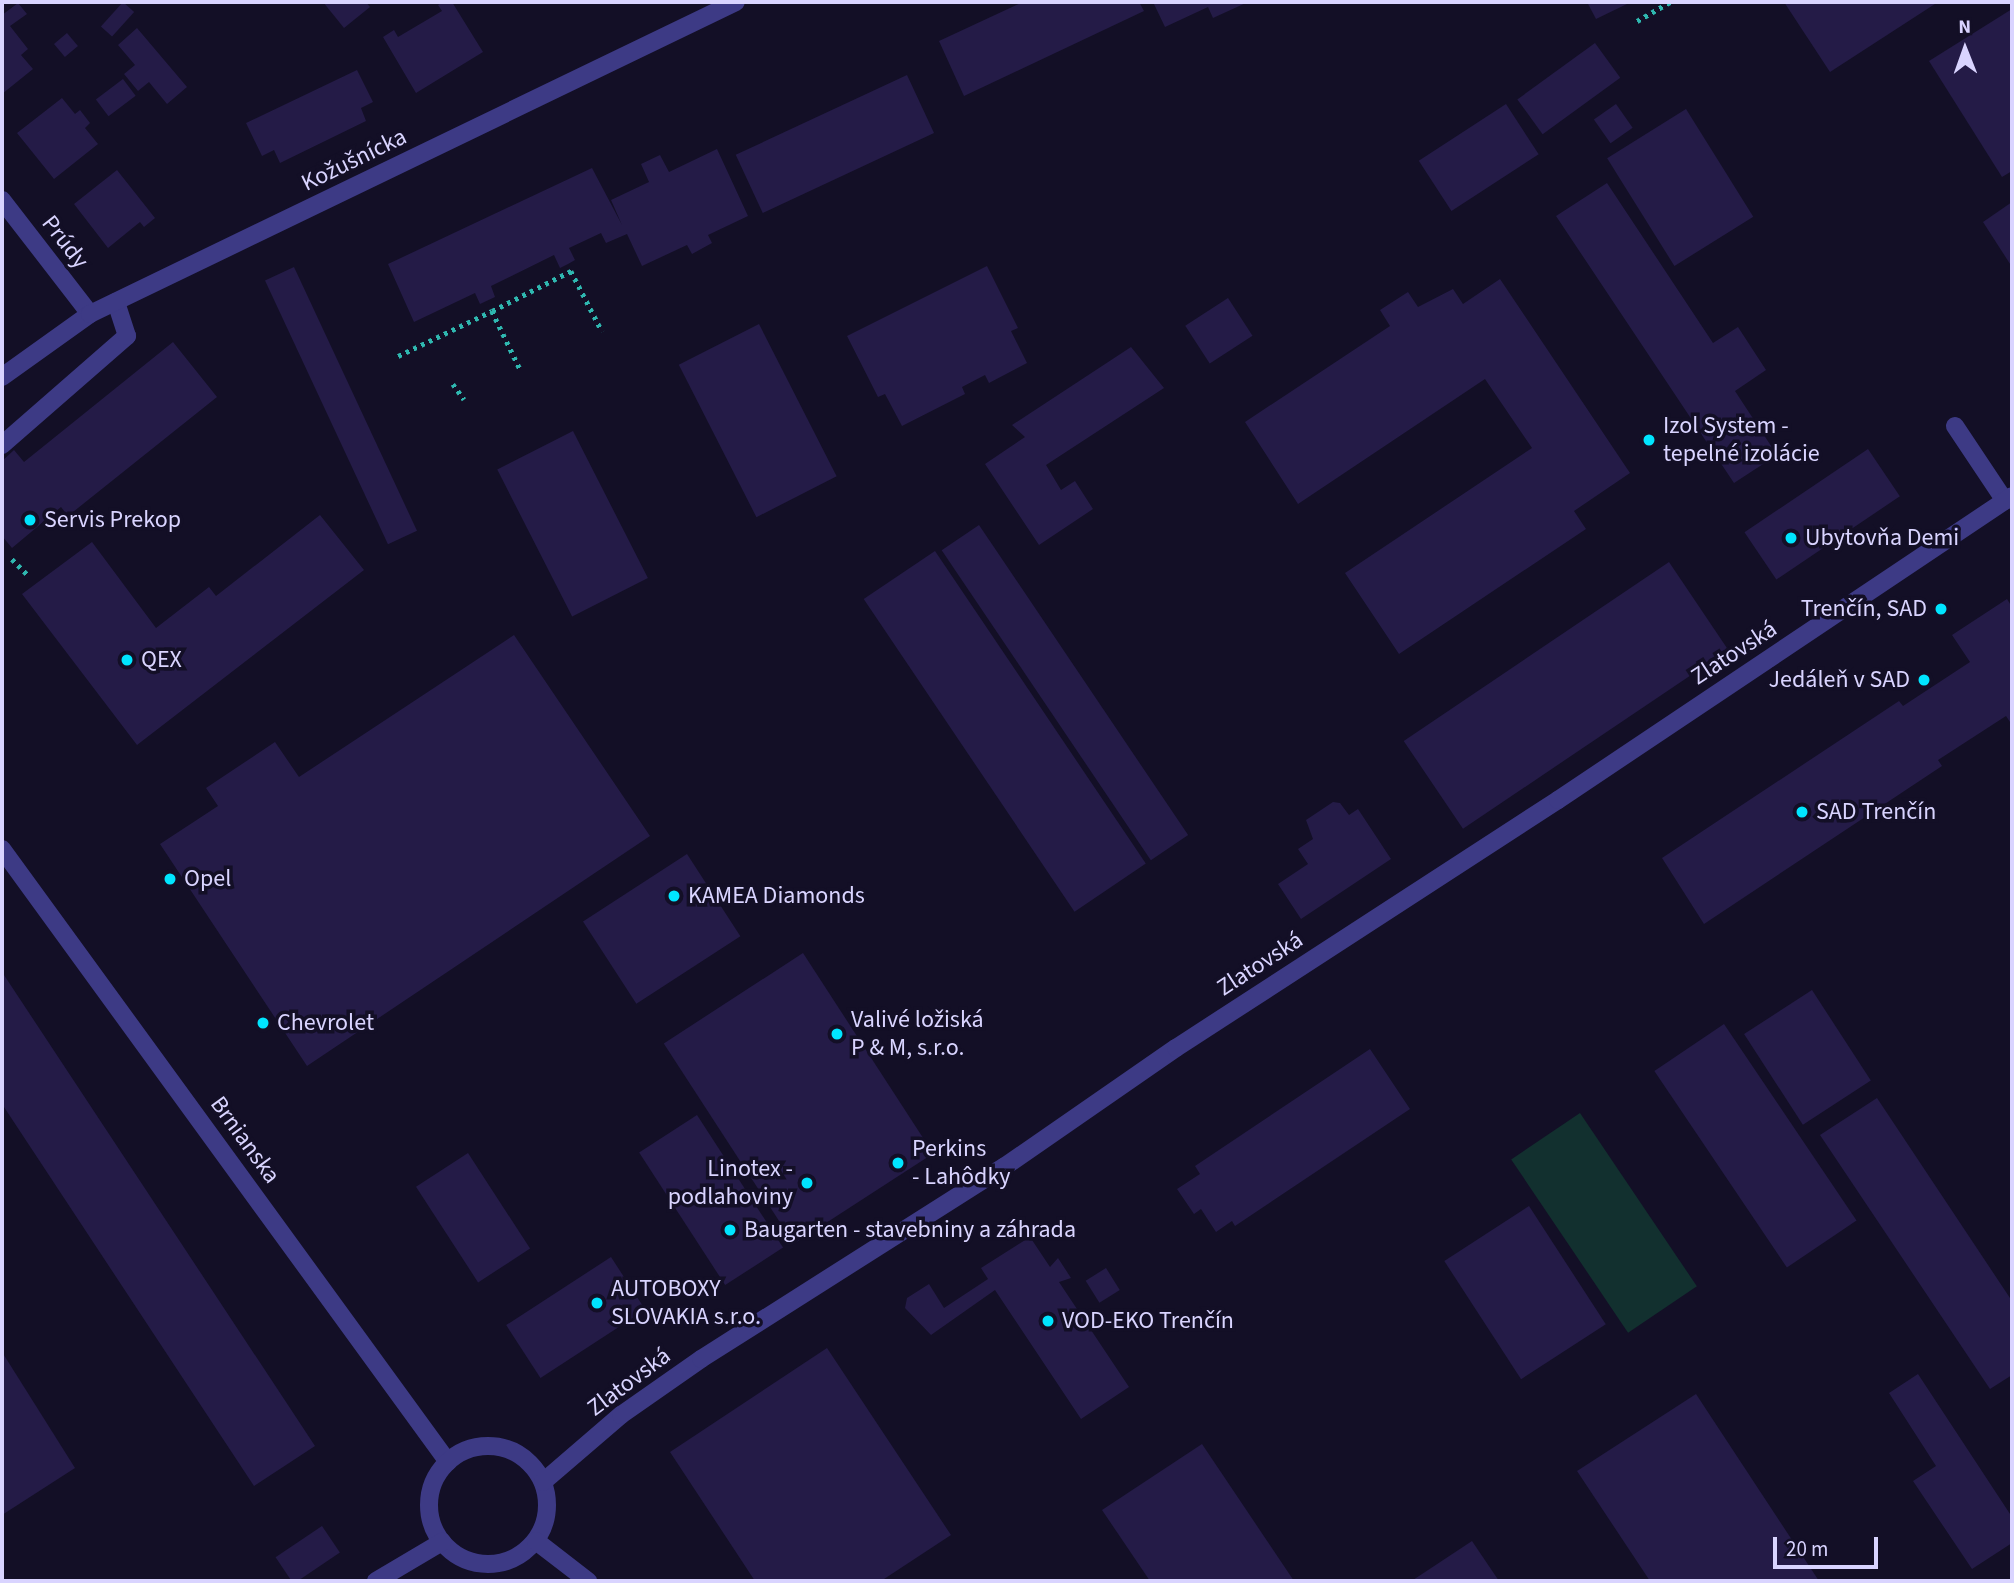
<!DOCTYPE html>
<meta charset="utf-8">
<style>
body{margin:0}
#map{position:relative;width:2014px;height:1583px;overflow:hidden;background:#130f26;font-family:"Source Sans 3",sans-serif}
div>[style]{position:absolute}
.green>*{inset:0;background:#12302f;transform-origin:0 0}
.building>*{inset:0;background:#241b47;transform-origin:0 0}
.path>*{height:4.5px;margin-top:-2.25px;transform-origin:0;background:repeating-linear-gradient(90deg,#2fb8b0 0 3.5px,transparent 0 8.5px)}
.service>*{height:18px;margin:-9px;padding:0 9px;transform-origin:9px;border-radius:9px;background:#3d3a85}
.minor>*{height:18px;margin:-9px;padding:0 9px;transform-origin:9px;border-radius:9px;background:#3d3a85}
.minor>.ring{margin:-9px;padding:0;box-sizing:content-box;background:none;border:18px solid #3d3a85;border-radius:50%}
.dots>*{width:19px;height:19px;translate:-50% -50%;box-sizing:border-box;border:4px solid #130f26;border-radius:50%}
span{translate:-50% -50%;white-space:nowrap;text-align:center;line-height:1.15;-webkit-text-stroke:7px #130f26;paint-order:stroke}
.street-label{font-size:24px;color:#d9d4ff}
.poi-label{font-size:24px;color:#d9d4ff}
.left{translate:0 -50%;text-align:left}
.right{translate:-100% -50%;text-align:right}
.frame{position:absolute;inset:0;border:4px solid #d9d4ff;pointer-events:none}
.north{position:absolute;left:1930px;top:14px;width:70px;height:70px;-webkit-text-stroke:5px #130f26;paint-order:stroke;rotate:359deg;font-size:19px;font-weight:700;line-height:28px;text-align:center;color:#d9d4ff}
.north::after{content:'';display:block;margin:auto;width:24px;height:32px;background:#d9d4ff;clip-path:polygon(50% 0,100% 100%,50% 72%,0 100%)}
.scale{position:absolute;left:1773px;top:1537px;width:105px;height:32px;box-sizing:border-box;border:4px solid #d9d4ff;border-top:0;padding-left:9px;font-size:21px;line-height:24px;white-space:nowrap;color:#d9d4ff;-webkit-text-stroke:5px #130f26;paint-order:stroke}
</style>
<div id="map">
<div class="green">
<div style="left:1580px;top:1113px;width:209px;height:83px;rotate:56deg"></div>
</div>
<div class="building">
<div style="left:123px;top:2px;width:15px;height:33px;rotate:42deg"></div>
<div style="clip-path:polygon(323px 2px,366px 2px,370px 7px,344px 28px)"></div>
<div style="clip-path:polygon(443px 2px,452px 2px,483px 52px,416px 93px,383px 37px,394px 30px,398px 37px,442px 11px,438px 5px)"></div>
<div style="clip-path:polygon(1023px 2px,1139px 2px,1144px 11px,964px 96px,939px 41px)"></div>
<div style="clip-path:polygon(1153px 2px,1248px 2px,1213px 18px,1208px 7px,1165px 27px)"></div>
<div style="clip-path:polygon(1587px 2px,1626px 2px,1627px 4px,1596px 19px)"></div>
<div style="clip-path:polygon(1784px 2px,1938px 2px,1830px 72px)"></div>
<div style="clip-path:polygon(18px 3px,27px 14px,10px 26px,28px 49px,21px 55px,33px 69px,2px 94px,2px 15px)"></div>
<div style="clip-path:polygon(2012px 9px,2012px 171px,2002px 177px,1929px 61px)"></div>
<div style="clip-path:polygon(137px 28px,187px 87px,167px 104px,149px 82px,138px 91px,124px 74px,135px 65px,118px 45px)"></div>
<div style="left:67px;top:33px;width:17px;height:17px;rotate:50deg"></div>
<div style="left:1595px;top:43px;width:43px;height:96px;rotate:54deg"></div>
<div style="clip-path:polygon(357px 70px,373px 102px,361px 108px,366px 121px,280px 163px,274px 150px,262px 156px,246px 123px)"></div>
<div style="left:907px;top:75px;width:64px;height:189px;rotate:65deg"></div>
<div style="left:123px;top:79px;width:21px;height:34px;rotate:53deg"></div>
<div style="clip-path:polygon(62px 98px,75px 114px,80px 110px,90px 123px,85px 128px,98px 144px,54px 179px,17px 133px)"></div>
<div style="left:1506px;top:104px;width:60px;height:104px;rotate:57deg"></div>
<div style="left:1616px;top:104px;width:29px;height:27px;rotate:55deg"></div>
<div style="left:1686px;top:109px;width:127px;height:93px;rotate:58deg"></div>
<div style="clip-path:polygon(717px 149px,748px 216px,708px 235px,712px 243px,692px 254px,687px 245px,642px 266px,627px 234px,606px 243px,601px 233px,569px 248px,575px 260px,568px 264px,560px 268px,554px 255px,491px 286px,495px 297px,480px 304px,475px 293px,414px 322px,388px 264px,592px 168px,622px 225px,611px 200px,649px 182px,641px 164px,660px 155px,669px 172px)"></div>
<div style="clip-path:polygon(117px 170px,155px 218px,144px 227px,140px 222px,108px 248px,74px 204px)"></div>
<div style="clip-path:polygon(1607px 183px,1713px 343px,1738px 327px,1766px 370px,1735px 391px,1777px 455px,1734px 483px,1556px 216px)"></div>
<div style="clip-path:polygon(2012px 202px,2012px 267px,1983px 222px)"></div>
<div style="clip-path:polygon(987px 266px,1018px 328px,1011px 331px,1027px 363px,989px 383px,985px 375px,962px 387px,965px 394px,902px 426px,885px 394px,878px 397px,847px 336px)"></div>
<div style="left:294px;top:267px;width:291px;height:32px;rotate:65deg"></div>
<div style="clip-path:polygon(1500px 279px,1630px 473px,1574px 511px,1586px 529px,1399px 654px,1345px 573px,1532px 448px,1485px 379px,1298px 504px,1245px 422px,1390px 326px,1380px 310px,1408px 292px,1418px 307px,1453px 289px,1463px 304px)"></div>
<div style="left:1228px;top:298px;width:45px;height:51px;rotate:57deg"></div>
<div style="left:759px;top:324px;width:171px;height:90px;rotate:63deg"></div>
<div style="clip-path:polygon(173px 342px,217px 397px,68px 516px,61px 507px,12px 548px,2px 536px,2px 461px,14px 450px,24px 462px)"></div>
<div style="clip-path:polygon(1131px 347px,1164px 388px,1046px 465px,1061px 490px,1075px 481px,1093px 509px,1039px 545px,985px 464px,1025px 437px,1012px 425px)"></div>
<div style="left:573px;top:431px;width:165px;height:85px;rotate:63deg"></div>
<div style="left:1868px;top:449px;width:57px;height:149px;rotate:56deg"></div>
<div style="clip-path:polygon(320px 515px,364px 570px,137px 745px,22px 594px,92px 542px,156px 628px,209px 587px,216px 596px)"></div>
<div style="left:979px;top:525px;width:374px;height:45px;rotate:56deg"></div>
<div style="left:935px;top:551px;width:377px;height:86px;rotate:56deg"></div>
<div style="left:1669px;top:562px;width:106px;height:320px;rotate:56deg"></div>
<div style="clip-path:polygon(2007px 599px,2012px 607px,2012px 725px,2006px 716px,1938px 760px,1942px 766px,1704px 924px,1662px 858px,1899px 701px,1903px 706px,1970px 662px,1952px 635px)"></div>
<div style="clip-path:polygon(514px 635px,650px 836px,307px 1066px,160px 844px,218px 806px,206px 788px,275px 742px,299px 777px)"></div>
<div style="clip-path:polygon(1333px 802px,1340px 803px,1349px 815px,1358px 809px,1391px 859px,1301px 919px,1278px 884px,1308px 864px,1298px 849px,1313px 839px,1306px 820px)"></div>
<div style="left:687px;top:854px;width:98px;height:124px;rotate:57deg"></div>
<div style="left:803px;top:953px;width:239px;height:166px;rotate:57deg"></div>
<div style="clip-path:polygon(2px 972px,315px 1446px,254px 1486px,2px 1104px)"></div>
<div style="left:1812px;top:990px;width:108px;height:81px;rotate:57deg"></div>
<div style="left:1724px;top:1024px;width:237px;height:84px;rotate:56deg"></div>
<div style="clip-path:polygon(1370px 1049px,1410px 1109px,1235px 1226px,1232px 1221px,1216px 1232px,1201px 1209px,1194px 1214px,1177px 1189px,1200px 1174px,1195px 1166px)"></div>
<div style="clip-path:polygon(1877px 1098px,2012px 1301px,2012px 1375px,1990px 1389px,1820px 1135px)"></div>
<div style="left:697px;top:1115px;width:158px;height:69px;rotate:57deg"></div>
<div style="left:468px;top:1153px;width:114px;height:62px;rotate:57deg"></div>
<div style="left:1529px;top:1206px;width:141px;height:101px;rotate:57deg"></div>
<div style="clip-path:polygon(1030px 1237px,1050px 1267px,1058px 1258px,1071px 1278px,1059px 1282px,1129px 1387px,1081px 1419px,995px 1290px,931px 1335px,905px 1308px,907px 1298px,929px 1284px,944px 1308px,988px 1279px,981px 1268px)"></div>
<div style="left:611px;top:1257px;width:63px;height:125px;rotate:57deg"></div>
<div style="left:1106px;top:1268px;width:26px;height:24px;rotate:58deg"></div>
<div style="clip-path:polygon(827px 1348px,951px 1535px,881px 1581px,755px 1581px,670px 1452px)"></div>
<div style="clip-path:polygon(2px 1352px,75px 1468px,2px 1515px)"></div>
<div style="clip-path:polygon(1918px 1374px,2012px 1517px,2012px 1543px,1972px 1569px,1913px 1481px,1936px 1466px,1889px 1393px)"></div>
<div style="clip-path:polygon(1696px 1394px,1819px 1581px,1650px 1581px,1577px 1471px)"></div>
<div style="clip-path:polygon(1202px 1444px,1294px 1581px,1150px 1581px,1102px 1510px)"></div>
<div style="left:322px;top:1526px;width:32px;height:56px;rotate:56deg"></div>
<div style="clip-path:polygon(1472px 1541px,1499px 1581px,1414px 1581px,1413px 1580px)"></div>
</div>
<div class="path">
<div style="left:1637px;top:21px;width:38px;rotate:-30deg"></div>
<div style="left:492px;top:311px;width:89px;rotate:-26.9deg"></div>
<div style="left:571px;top:271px;width:68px;rotate:62.7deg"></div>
<div style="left:398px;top:356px;width:104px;rotate:-25.6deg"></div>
<div style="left:492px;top:311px;width:67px;rotate:64.2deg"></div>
<div style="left:453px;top:384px;width:19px;rotate:54deg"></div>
<div style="left:12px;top:559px;width:24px;rotate:45deg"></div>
</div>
<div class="service">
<div style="left:1955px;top:426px;width:90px;rotate:56.3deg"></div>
<div style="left:2px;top:445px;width:166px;rotate:-41.1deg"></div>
<div style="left:127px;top:336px;width:36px;rotate:-108deg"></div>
</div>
<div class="minor">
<div style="left:2px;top:200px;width:144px;rotate:52.3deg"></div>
<div style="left:2px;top:377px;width:108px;rotate:-35.6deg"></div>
<div style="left:90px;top:314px;width:717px;rotate:-25.78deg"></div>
<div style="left:2px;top:849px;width:758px;rotate:53.96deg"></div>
<div class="ring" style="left:429px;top:1446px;width:100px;height:100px"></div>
<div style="left:543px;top:1482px;width:103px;rotate:-40.7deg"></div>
<div style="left:621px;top:1415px;width:98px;rotate:-35deg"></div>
<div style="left:701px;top:1359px;width:359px;rotate:-32.4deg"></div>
<div style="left:1004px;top:1167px;width:209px;rotate:-34.7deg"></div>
<div style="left:1176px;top:1048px;width:455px;rotate:-33deg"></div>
<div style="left:1558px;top:800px;width:546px;rotate:-33.81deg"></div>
<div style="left:536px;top:1541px;width:66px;rotate:37.6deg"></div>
<div style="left:376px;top:1581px;width:77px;rotate:-30.6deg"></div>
</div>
<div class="dots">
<div style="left:1649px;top:440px;background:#00e5ff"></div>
<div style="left:30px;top:520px;background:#00e5ff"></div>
<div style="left:1791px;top:538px;background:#00e5ff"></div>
<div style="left:1941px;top:609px;background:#00e5ff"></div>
<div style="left:127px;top:660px;background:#00e5ff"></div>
<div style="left:1924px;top:680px;background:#00e5ff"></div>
<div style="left:1802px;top:812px;background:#00e5ff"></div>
<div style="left:170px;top:879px;background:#00e5ff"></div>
<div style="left:674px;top:896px;background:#00e5ff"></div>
<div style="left:263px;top:1023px;background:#00e5ff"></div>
<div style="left:837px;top:1034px;background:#00e5ff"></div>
<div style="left:898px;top:1163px;background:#00e5ff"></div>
<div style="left:807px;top:1183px;background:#00e5ff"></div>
<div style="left:730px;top:1230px;background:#00e5ff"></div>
<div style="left:597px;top:1303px;background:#00e5ff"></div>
<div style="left:1048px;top:1321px;background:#00e5ff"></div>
</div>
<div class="street-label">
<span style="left:354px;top:160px;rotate:-26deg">Kožušnícka</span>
<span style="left:65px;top:242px;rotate:52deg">Prúdy</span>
<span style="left:1734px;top:653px;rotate:-33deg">Zlatovská</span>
<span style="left:1260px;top:964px;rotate:-33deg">Zlatovská</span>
<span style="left:245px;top:1140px;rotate:54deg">Brnianska</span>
<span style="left:629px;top:1382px;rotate:-37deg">Zlatovská</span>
</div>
<div class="poi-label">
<span class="left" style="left:1663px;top:440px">Izol System -<br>tepelné izolácie</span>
<span class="left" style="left:44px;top:520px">Servis Prekop</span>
<span class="left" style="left:1805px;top:538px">Ubytovňa Demi</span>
<span class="right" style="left:1927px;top:609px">Trenčín, SAD</span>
<span class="left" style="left:141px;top:660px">QEX</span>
<span class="right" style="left:1910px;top:680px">Jedáleň v SAD</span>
<span class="left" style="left:1816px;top:812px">SAD Trenčín</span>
<span class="left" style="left:184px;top:879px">Opel</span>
<span class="left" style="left:688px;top:896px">KAMEA Diamonds</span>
<span class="left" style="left:851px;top:1034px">Valivé ložiská<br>P &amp; M, s.r.o.</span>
<span class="left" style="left:277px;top:1023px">Chevrolet</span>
<span class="left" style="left:912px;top:1163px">Perkins<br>- Lahôdky</span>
<span class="right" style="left:793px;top:1183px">Linotex -<br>podlahoviny</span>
<span class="left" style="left:744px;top:1230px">Baugarten - stavebniny a záhrada</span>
<span class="left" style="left:611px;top:1303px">AUTOBOXY<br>SLOVAKIA s.r.o.</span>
<span class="left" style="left:1062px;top:1321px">VOD-EKO Trenčín</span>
</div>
<div class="frame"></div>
<div class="north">N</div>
<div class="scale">20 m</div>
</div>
